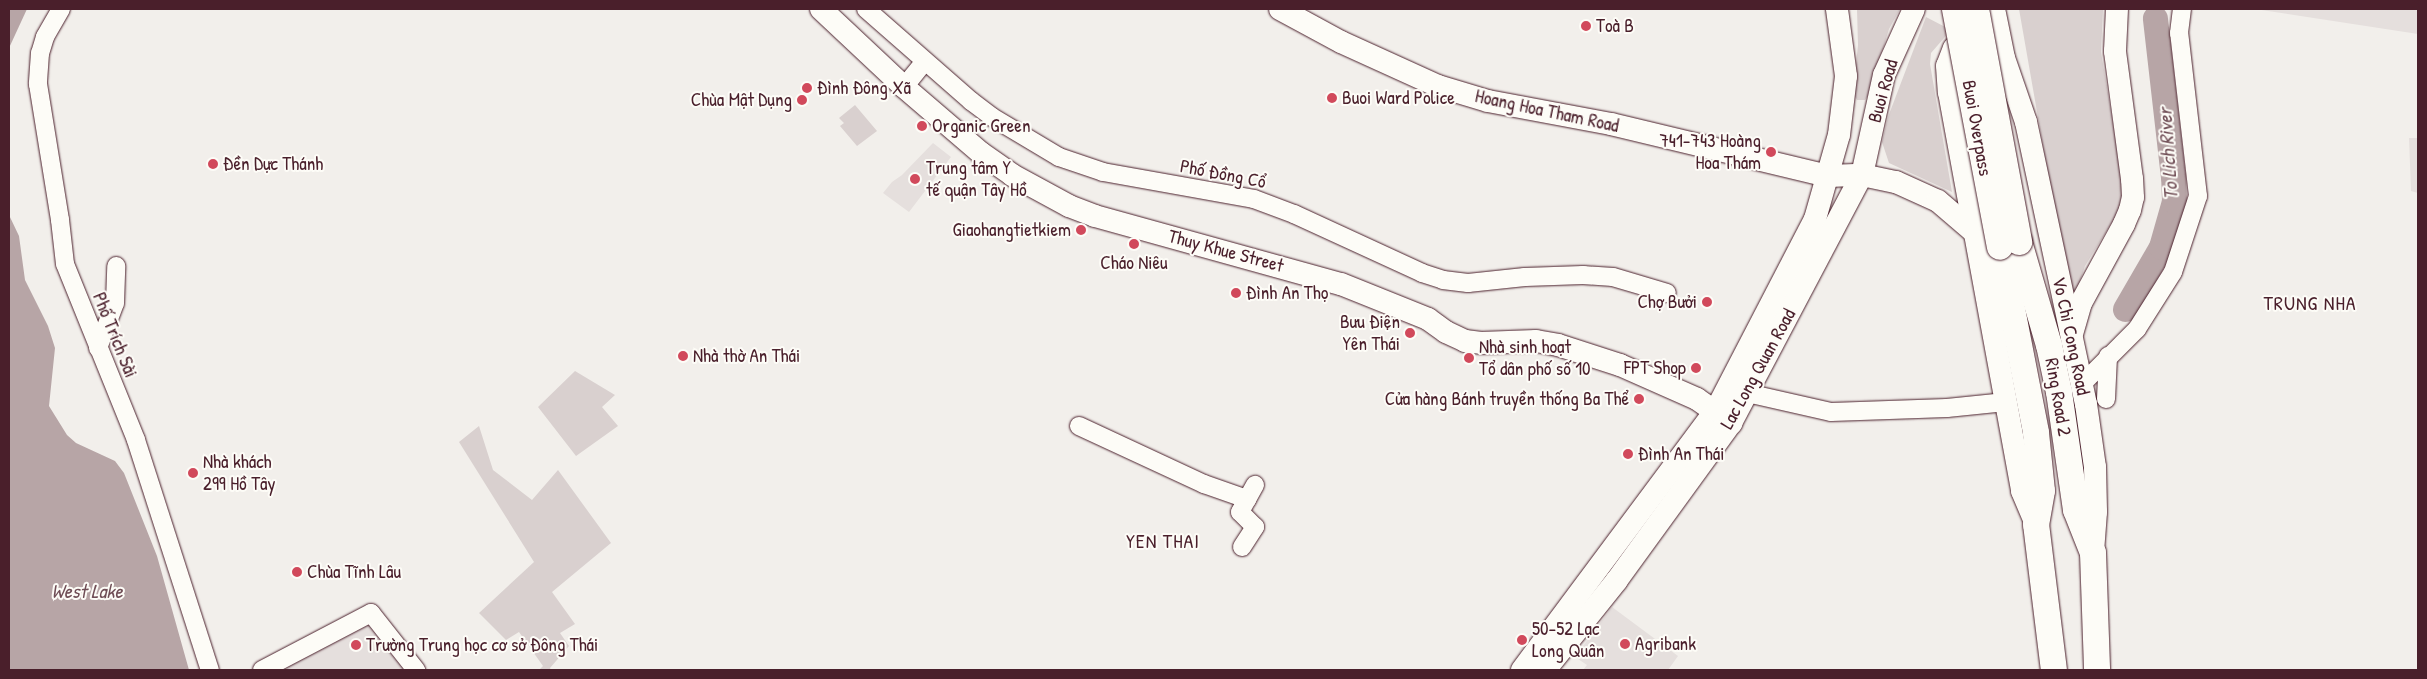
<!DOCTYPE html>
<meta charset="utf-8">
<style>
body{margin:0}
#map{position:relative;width:2427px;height:679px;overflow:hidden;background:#f2efeb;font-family:"Patrick Hand",sans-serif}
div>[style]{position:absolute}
.built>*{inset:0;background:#e5dfdd}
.green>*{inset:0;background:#d9d0cf}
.water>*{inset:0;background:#b7a5a6}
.river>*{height:25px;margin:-12.5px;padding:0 12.5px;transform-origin:12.5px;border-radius:12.5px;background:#b7a5a6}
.roads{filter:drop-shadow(0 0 1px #4a1f2b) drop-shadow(0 0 1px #4a1f2b)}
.minor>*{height:18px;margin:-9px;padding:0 9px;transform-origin:9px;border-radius:9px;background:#fdfcf7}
.major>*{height:22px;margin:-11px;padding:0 11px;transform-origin:11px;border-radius:11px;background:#fdfcf7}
.highway>*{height:26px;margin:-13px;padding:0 13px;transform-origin:13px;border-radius:13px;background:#fdfcf7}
.bridges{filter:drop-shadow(0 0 1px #4a1f2b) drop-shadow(0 0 1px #4a1f2b)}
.highway-bridge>*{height:26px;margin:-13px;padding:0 13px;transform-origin:13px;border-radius:13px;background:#fdfcf7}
.dots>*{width:14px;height:14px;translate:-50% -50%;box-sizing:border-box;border:2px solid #fdfcf7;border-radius:50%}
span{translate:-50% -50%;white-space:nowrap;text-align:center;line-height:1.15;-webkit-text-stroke:4px #fdfcf7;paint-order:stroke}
.poi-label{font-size:19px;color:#4a1f2b}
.left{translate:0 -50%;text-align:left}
.right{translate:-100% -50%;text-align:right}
.street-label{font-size:19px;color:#4a1f2b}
.water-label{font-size:20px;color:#704e56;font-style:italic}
.neighbourhood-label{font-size:20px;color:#4a1f2b;letter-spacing:1px}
.frame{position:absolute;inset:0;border:10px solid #4a1f2b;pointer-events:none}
</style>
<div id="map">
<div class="built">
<div style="clip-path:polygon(2255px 9px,2418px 9px,2418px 34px)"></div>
<div style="clip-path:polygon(2409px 138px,2418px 138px,2418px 193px,2411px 191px)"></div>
<div style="clip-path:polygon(933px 143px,951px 157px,909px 212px,883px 193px,892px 182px,902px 175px)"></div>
<div style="clip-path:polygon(1612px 607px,1678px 656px,1668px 670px,1583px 670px,1587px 665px,1575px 657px)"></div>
<div style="clip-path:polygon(371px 620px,410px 670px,272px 670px)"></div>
</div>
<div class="green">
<div style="clip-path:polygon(1857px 9px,1900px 9px,1889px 29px,1869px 94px,1865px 100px,1857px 100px,1853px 93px,1858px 45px)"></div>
<div style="clip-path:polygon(2019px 9px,2103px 9px,2101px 52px,2124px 187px,2117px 214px,2085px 266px,2076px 293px,2069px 295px)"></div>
<div style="clip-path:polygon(1926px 17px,1951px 30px,1931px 53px,1930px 64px,1952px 192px,1889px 163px,1882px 142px,1888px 117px)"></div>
<div style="clip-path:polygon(855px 105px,877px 131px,857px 146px,840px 126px,844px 123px,839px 118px)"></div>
<div style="clip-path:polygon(575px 371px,615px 395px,602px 407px,618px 426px,576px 456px,538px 407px)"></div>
<div style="clip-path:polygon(479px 426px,493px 470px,532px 500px,558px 470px,611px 543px,552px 592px,575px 624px,560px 633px,569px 646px,550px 668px,551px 670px,539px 670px,543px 666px,519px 632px,506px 640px,479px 613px,534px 562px,459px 442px)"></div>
</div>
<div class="water">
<div style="clip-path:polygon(9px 9px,27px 9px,9px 48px)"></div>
<div style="clip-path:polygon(9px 215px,19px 236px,25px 280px,48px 326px,55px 348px,49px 406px,67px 435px,76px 443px,115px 461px,124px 473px,157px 556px,189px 670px,9px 670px)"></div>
</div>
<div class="river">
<div style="left:2125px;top:309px;width:72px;rotate:-59.9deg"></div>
<div style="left:2161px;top:247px;width:48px;rotate:-74.2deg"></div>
<div style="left:2174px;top:201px;width:24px;rotate:-92deg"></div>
<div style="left:2173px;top:177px;width:160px;rotate:-96.5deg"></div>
</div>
<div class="roads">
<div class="minor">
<div style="left:61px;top:9px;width:32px;rotate:120deg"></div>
<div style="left:45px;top:37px;width:17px;rotate:107deg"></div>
<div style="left:40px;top:53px;width:31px;rotate:94deg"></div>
<div style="left:38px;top:84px;width:138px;rotate:80.8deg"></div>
<div style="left:60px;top:220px;width:44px;rotate:83.5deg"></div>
<div style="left:65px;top:264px;width:190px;rotate:68deg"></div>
<div style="left:136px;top:440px;width:242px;rotate:72.2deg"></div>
<div style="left:866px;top:9px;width:140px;rotate:41.2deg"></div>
<div style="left:971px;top:101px;width:26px;rotate:37deg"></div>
<div style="left:992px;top:117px;width:78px;rotate:30.8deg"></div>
<div style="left:1059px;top:157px;width:46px;rotate:18.8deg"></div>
<div style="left:1103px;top:172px;width:153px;rotate:10.1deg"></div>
<div style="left:1254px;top:199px;width:43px;rotate:20.6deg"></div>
<div style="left:1294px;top:214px;width:141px;rotate:24.7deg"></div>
<div style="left:1422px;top:273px;width:22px;rotate:18deg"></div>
<div style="left:1443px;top:280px;width:25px;rotate:7deg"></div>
<div style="left:1468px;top:283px;width:57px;rotate:-6deg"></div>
<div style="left:1525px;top:277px;width:58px;rotate:-2deg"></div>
<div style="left:1583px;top:275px;width:30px;rotate:4deg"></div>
<div style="left:1613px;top:277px;width:56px;rotate:16.5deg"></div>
<div style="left:904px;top:87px;width:33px;rotate:-51deg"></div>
<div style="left:98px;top:348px;width:48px;rotate:-69.3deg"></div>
<div style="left:115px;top:303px;width:37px;rotate:-88deg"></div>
<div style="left:2081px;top:385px;width:79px;rotate:-45deg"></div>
<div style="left:2137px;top:329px;width:67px;rotate:-57.7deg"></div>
<div style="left:2173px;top:272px;width:80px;rotate:-71.8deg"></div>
<div style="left:2198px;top:196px;width:164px;rotate:-96.6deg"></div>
<div style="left:2179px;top:33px;width:24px;rotate:-83deg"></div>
<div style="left:1747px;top:393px;width:86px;rotate:12.7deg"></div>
<div style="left:1831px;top:412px;width:116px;rotate:-2deg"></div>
<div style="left:1947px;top:408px;width:59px;rotate:-5.8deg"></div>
<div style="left:2106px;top:399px;width:43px;rotate:-87.3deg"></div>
<div style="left:1079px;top:426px;width:138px;rotate:24.9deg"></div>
<div style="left:1204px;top:484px;width:46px;rotate:19.2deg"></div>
<div style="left:1242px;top:547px;width:24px;rotate:-57deg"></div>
<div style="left:1255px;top:527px;width:21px;rotate:-135deg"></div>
<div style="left:1240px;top:512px;width:31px;rotate:-61deg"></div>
<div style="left:262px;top:670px;width:123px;rotate:-27.6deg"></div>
<div style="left:371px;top:613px;width:73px;rotate:51.7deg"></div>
</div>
<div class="major">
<div style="left:821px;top:9px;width:114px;rotate:43.2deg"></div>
<div style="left:904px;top:87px;width:101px;rotate:40.6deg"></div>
<div style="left:981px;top:153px;width:38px;rotate:35deg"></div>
<div style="left:1012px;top:175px;width:65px;rotate:28.5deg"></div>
<div style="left:1069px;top:206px;width:28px;rotate:21deg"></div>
<div style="left:1095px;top:216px;width:255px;rotate:15.5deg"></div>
<div style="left:1341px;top:284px;width:94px;rotate:21.9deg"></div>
<div style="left:1428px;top:319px;width:22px;rotate:36deg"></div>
<div style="left:1446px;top:332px;width:21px;rotate:25deg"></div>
<div style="left:1465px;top:341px;width:16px;rotate:7deg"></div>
<div style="left:1481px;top:343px;width:55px;rotate:-2.1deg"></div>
<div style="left:1536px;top:341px;width:22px;rotate:10deg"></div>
<div style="left:1558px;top:345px;width:65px;rotate:17.9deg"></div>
<div style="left:1620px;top:365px;width:84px;rotate:23.8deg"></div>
<div style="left:1697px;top:399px;width:42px;rotate:35.2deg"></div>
<div style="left:1280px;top:9px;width:69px;rotate:28.4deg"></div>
<div style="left:1341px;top:42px;width:107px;rotate:24.4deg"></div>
<div style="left:1438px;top:86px;width:52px;rotate:16.7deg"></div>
<div style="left:1488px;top:101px;width:125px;rotate:10.6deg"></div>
<div style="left:1611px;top:124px;width:223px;rotate:13.5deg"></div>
<div style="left:1828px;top:176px;width:34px;rotate:-2deg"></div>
<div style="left:1862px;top:175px;width:35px;rotate:12deg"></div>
<div style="left:1896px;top:182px;width:46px;rotate:24.3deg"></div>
<div style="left:1938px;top:201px;width:46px;rotate:40.6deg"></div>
<div style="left:1994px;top:9px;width:50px;rotate:78.5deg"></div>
<div style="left:2004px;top:58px;width:68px;rotate:71deg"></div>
<div style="left:2026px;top:122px;width:288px;rotate:78deg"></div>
<div style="left:2086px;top:404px;width:64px;rotate:81.9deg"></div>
<div style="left:2095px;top:467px;width:45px;rotate:88.7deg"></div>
<div style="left:2096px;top:512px;width:40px;rotate:94.3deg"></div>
<div style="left:1976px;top:41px;width:23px;rotate:162deg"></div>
<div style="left:1954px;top:48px;width:19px;rotate:111deg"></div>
<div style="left:1947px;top:66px;width:26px;rotate:86deg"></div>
<div style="left:1949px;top:92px;width:406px;rotate:79.6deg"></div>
<div style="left:2022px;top:491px;width:36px;rotate:67deg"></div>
<div style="left:2072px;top:334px;width:32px;rotate:-74deg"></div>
<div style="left:2081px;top:303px;width:90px;rotate:-61.4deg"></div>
<div style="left:2124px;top:224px;width:15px;rotate:-67deg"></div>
<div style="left:2130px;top:210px;width:13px;rotate:-77deg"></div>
<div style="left:2133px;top:197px;width:18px;rotate:-93deg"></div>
<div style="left:2132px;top:179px;width:129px;rotate:-97.6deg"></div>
<div style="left:2115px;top:51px;width:42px;rotate:-87.3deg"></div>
<div style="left:1522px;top:670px;width:324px;rotate:-53.3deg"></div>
<div style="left:1716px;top:410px;width:215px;rotate:-62.6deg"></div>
<div style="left:1815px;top:219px;width:87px;rotate:-74.1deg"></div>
<div style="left:1839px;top:135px;width:59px;rotate:-83.2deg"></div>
<div style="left:1846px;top:76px;width:68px;rotate:-97.7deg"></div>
<div style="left:1545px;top:670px;width:115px;rotate:-51.3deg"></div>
<div style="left:1617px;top:580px;width:194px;rotate:-54deg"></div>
<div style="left:1731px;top:423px;width:280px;rotate:-62.2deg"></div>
<div style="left:1862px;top:175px;width:102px;rotate:-77.6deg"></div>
<div style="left:1884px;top:75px;width:72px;rotate:-65.6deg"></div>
</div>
<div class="highway">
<div style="left:2019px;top:242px;width:107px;rotate:73.8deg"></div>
<div style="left:2049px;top:345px;width:48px;rotate:78deg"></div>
<div style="left:2059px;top:392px;width:119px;rotate:81.8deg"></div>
<div style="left:2076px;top:510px;width:46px;rotate:68.4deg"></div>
<div style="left:2093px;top:553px;width:117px;rotate:88deg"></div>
<div style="left:2000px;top:247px;width:189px;rotate:79deg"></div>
<div style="left:2036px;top:433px;width:58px;rotate:84.1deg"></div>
<div style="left:2042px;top:491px;width:34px;rotate:100deg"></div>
<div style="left:2036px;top:524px;width:147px;rotate:83deg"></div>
</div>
</div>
<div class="bridges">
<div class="highway-bridge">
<div style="left:1955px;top:9px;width:242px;rotate:79.3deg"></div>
<div style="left:1976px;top:9px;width:237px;rotate:79.5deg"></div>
</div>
</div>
<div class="dots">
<div style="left:1586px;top:26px;background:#d1495b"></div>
<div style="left:807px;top:88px;background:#d1495b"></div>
<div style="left:1332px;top:98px;background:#d1495b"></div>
<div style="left:802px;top:100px;background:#d1495b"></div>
<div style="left:922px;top:126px;background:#d1495b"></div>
<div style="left:1771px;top:152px;background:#d1495b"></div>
<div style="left:213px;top:164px;background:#d1495b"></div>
<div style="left:915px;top:179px;background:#d1495b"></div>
<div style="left:1081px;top:230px;background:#d1495b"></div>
<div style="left:1134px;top:244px;background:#d1495b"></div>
<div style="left:1236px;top:293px;background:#d1495b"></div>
<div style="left:1707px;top:302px;background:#d1495b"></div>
<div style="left:1410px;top:333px;background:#d1495b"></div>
<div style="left:683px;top:356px;background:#d1495b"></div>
<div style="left:1469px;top:358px;background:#d1495b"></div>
<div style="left:1696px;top:368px;background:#d1495b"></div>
<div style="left:1639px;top:399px;background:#d1495b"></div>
<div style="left:1628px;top:454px;background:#d1495b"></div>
<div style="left:193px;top:473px;background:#d1495b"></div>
<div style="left:297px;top:572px;background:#d1495b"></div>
<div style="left:1522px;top:640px;background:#d1495b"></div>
<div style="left:1625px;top:644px;background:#d1495b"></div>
<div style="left:356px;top:645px;background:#d1495b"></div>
</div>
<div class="poi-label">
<span class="left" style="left:1596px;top:26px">Toà B</span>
<span class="left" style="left:817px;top:88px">Đình Đông Xã</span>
<span class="left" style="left:1342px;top:98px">Buoi Ward Police</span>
<span class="right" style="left:792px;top:100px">Chùa Mật Dụng</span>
<span class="left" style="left:932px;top:126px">Organic Green</span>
<span class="right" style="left:1761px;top:152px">741-743 Hoàng<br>Hoa Thám</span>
<span class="left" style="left:223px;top:164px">Đền Dực Thánh</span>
<span class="left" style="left:926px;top:179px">Trung tâm Y<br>tế quận Tây Hồ</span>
<span class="right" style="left:1071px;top:230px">Giaohangtietkiem</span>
<span style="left:1134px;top:263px">Cháo Niêu</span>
<span class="left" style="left:1246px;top:293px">Đình An Thọ</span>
<span class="right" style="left:1697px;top:302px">Chợ Bưởi</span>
<span class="right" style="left:1400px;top:333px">Bưu Điện<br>Yên Thái</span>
<span class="left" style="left:1479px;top:358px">Nhà sinh hoạt<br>Tổ dân phố số 10</span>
<span class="left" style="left:693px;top:356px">Nhà thờ An Thái</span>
<span class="right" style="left:1686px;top:368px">FPT Shop</span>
<span class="right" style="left:1629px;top:399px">Cửa hàng Bánh truyền thống Ba Thể</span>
<span class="left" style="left:1638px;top:454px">Đình An Thái</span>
<span class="left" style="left:203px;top:473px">Nhà khách<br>299 Hồ Tây</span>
<span class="left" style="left:307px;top:572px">Chùa Tĩnh Lâu</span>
<span class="left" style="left:1532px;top:640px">50-52 Lạc<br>Long Quân</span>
<span class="left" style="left:1635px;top:644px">Agribank</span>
<span class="left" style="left:366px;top:645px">Trường Trung học cơ sở Đông Thái</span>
</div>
<div class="street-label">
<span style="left:1883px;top:91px;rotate:-74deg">Buoi Road</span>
<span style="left:1547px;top:111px;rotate:12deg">Hoang Hoa Tham Road</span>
<span style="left:1977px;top:128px;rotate:80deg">Buoi Overpass</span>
<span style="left:1223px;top:174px;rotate:11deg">Phố Đồng Cổ</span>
<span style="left:1226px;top:251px;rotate:15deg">Thuy Khue Street</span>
<span style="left:115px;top:335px;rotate:68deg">Phố Trích Sài</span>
<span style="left:2071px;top:336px;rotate:78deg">Vo Chi Cong Road</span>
<span style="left:1758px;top:369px;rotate:-61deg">Lac Long Quan Road</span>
<span style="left:2058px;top:397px;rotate:80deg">Ring Road 2</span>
</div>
<div class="water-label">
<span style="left:2167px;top:154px;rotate:-94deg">To Lich River</span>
<span style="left:87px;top:590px">West Lake</span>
</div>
<div class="neighbourhood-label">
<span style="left:2310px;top:302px">TRUNG NHA</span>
<span style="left:1163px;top:540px">YEN THAI</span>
</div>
<div class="frame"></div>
</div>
